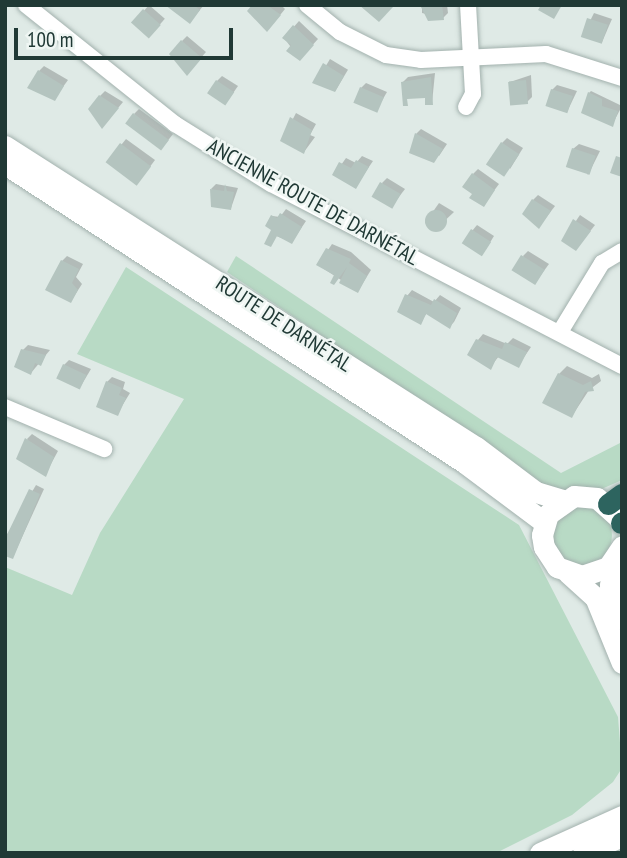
<!DOCTYPE html>
<meta charset="utf-8">
<style>
body{margin:0}
#map{position:relative;width:627px;height:858px;overflow:hidden;background:#dfeae6;font-family:"PT Sans Narrow",sans-serif}
div>[style]{position:absolute}
.green>*{inset:0;background:#b8dac5}
.round{border-radius:50%}
.shadow>*{inset:0;background:#0003;transform-origin:0 0}
.building>*{inset:0;background:#b4c4bf;transform-origin:0 0}
.roads{filter:drop-shadow(0 0 2px #a2b1ad) drop-shadow(0 0 2px #a2b1ad)}
.street>*{height:16px;margin:-8px;padding:0 8px;transform-origin:8px;border-radius:8px;background:#fff}
.secondary>*{height:21px;margin:-10.5px;padding:0 10.5px;transform-origin:10.5px;border-radius:10.5px;background:#fff}
.highway>*{height:21px;margin:-10.5px;padding:0 10.5px;transform-origin:10.5px;border-radius:10.5px;background:#2d645f}
span{translate:-50% -50%;white-space:nowrap;text-align:center;line-height:1.15;-webkit-text-stroke:5px #eff6f3;paint-order:stroke}
.street-label{font-size:21px;color:#203935}
.frame{position:absolute;inset:0;border:7px solid #203935;pointer-events:none}
.scale{position:absolute;left:14px;top:28px;width:219px;height:32px;box-sizing:border-box;border:4px solid #203935;border-top:0;padding-left:9px;font-size:21px;line-height:24px;white-space:nowrap;color:#203935;-webkit-text-stroke:5px #eff6f3;paint-order:stroke}
</style>
<div id="map">
<div class="green">
<div style="clip-path:polygon(236px 256px,561px 473px,622px 442px,622px 480px,597px 491px,552px 490px,227px 272px)"></div>
<div style="clip-path:polygon(126px 267px,519px 525px,618px 717px,622px 768px,613px 782px,572px 815px,496px 853px,5px 853px,5px 567px,72px 595px,100px 533px,184px 399px,77px 354px)"></div>
<div class="round" style="left:552px;top:505px;width:60px;height:60px"></div>
</div>
<div class="shadow">
<div style="left:149px;top:5px;width:21px;height:23px;rotate:41deg"></div>
<div style="clip-path:polygon(168px 5px,204px 5px,190px 22px)"></div>
<div style="clip-path:polygon(254px 5px,281px 5px,285px 9px,272px 25px)"></div>
<div style="clip-path:polygon(422px 5px,447px 5px,448px 13px,443px 18px,422px 13px)"></div>
<div style="clip-path:polygon(594px 13px,612px 19px,602px 42px,584px 33px)"></div>
<div style="clip-path:polygon(299px 21px,318px 39px,300px 59px,284px 38px)"></div>
<div style="clip-path:polygon(187px 36px,206px 52px,193px 67px,182px 41px)"></div>
<div style="left:330px;top:59px;width:21px;height:25px;rotate:31deg"></div>
<div style="clip-path:polygon(44px 66px,68px 80px,55px 98px,39px 71px)"></div>
<div style="clip-path:polygon(435px 73px,432px 103px,403px 82px,408px 77px)"></div>
<div style="clip-path:polygon(531px 75px,532px 97px,527px 102px,510px 82px)"></div>
<div style="clip-path:polygon(222px 76px,238px 86px,226px 103px,217px 81px)"></div>
<div style="clip-path:polygon(366px 83px,387px 92px,376px 111px,361px 88px)"></div>
<div style="clip-path:polygon(557px 85px,577px 91px,567px 112px,552px 90px)"></div>
<div style="clip-path:polygon(105px 91px,123px 102px,109px 119px,100px 96px)"></div>
<div style="clip-path:polygon(591px 91px,622px 106px,612px 125px,589px 93px)"></div>
<div style="clip-path:polygon(139px 109px,173px 134px,166px 143px,134px 114px)"></div>
<div style="clip-path:polygon(296px 113px,316px 124px,310px 135px,315px 137px,304px 152px,282px 140px)"></div>
<div style="clip-path:polygon(421px 129px,447px 144px,439px 156px,416px 134px)"></div>
<div style="clip-path:polygon(507px 138px,523px 148px,510px 169px,502px 143px)"></div>
<div style="clip-path:polygon(126px 139px,155px 160px,143px 176px,109px 160px)"></div>
<div style="clip-path:polygon(579px 144px,600px 151px,588px 175px,573px 149px)"></div>
<div style="clip-path:polygon(362px 156px,373px 161px,356px 186px,334px 175px,346px 158px,356px 163px)"></div>
<div style="clip-path:polygon(478px 169px,499px 184px,484px 204px,473px 174px)"></div>
<div style="clip-path:polygon(387px 178px,405px 189px,392px 206px,382px 183px)"></div>
<div style="clip-path:polygon(216px 184px,238px 188px,231px 208px,211px 189px)"></div>
<div style="clip-path:polygon(538px 195px,555px 206px,539px 227px,533px 200px)"></div>
<div style="clip-path:polygon(439px 203px,454px 212px,436px 229px,425px 223px)"></div>
<div style="clip-path:polygon(286px 209px,306px 221px,292px 242px,271px 234px,272px 216px,280px 217px)"></div>
<div style="clip-path:polygon(580px 215px,595px 225px,581px 243px,563px 240px)"></div>
<div style="clip-path:polygon(477px 225px,494px 236px,486px 249px,472px 231px)"></div>
<div style="clip-path:polygon(332px 244px,351px 252px,371px 270px,358px 291px,318px 265px)"></div>
<div style="clip-path:polygon(528px 251px,549px 264px,535px 283px,523px 256px)"></div>
<div style="clip-path:polygon(67px 256px,83px 264px,76px 277px,82px 284px,71px 301px,62px 261px)"></div>
<div style="clip-path:polygon(412px 290px,434px 302px,440px 295px,461px 308px,454px 322px,449px 327px,427px 313px,420px 322px,407px 296px)"></div>
<div style="clip-path:polygon(483px 334px,507px 344px,513px 338px,531px 347px,518px 366px,499px 356px,492px 365px,478px 340px)"></div>
<div style="clip-path:polygon(28px 345px,50px 350px,31px 373px,23px 350px)"></div>
<div style="clip-path:polygon(69px 360px,91px 369px,79px 389px,64px 365px)"></div>
<div style="clip-path:polygon(567px 366px,592px 378px,599px 374px,601px 381px,589px 390px,572px 416px,559px 374px)"></div>
<div style="clip-path:polygon(112px 377px,125px 382px,123px 389px,130px 393px,117px 414px,107px 382px)"></div>
<div style="clip-path:polygon(32px 434px,58px 451px,45px 475px,27px 439px)"></div>
<div style="clip-path:polygon(36px 485px,44px 489px,13px 557px,5px 554px,5px 538px)"></div>
</div>
<div class="building">
<div style="clip-path:polygon(165px 5px,194px 5px,200px 10px,190px 24px)"></div>
<div style="clip-path:polygon(252px 5px,267px 5px,281px 15px,267px 32px,247px 11px)"></div>
<div style="clip-path:polygon(359px 5px,391px 5px,393px 7px,379px 22px)"></div>
<div style="clip-path:polygon(420px 5px,442px 5px,444px 20px,428px 21px)"></div>
<div style="clip-path:polygon(541px 5px,562px 5px,554px 19px,538px 10px)"></div>
<div style="left:143px;top:9px;width:24px;height:18px;rotate:42deg"></div>
<div style="left:587px;top:18px;width:22px;height:20px;rotate:18deg"></div>
<div style="clip-path:polygon(293px 25px,314px 45px,300px 61px,286px 51px,291px 45px,282px 38px)"></div>
<div style="clip-path:polygon(181px 40px,202px 58px,187px 76px,169px 54px)"></div>
<div style="clip-path:polygon(323px 63px,344px 76px,335px 92px,312px 83px)"></div>
<div style="clip-path:polygon(38px 70px,64px 86px,55px 101px,27px 88px)"></div>
<div style="clip-path:polygon(431px 77px,433px 105px,425px 105px,425px 98px,407px 99px,408px 106px,403px 106px,401px 82px)"></div>
<div style="left:216px;top:80px;width:22px;height:16px;rotate:34deg"></div>
<div style="left:526px;top:80px;width:24px;height:18px;rotate:85deg"></div>
<div style="left:360px;top:87px;width:26px;height:17px;rotate:23deg"></div>
<div style="left:551px;top:89px;width:23px;height:18px;rotate:18deg"></div>
<div style="clip-path:polygon(588px 92px,602px 99px,602px 106px,618px 111px,613px 127px,581px 113px)"></div>
<div style="clip-path:polygon(99px 95px,119px 108px,102px 129px,88px 109px)"></div>
<div style="left:133px;top:113px;width:45px;height:13px;rotate:37deg"></div>
<div style="clip-path:polygon(290px 117px,312px 130px,304px 154px,280px 141px)"></div>
<div style="clip-path:polygon(415px 133px,443px 149px,434px 163px,409px 153px)"></div>
<div style="left:501px;top:142px;width:22px;height:27px;rotate:34deg"></div>
<div style="left:120px;top:143px;width:39px;height:24px;rotate:37deg"></div>
<div style="left:572px;top:148px;width:25px;height:20px;rotate:18deg"></div>
<div style="clip-path:polygon(616px 156px,622px 158px,622px 177px,610px 173px)"></div>
<div style="clip-path:polygon(356px 160px,369px 167px,356px 189px,332px 175px,339px 162px,351px 168px)"></div>
<div style="clip-path:polygon(472px 173px,495px 190px,484px 207px,469px 198px,472px 194px,462px 187px)"></div>
<div style="left:380px;top:182px;width:24px;height:17px;rotate:30deg"></div>
<div style="clip-path:polygon(225px 184px,227px 191px,234px 192px,231px 210px,211px 207px,210px 189px,224px 191px)"></div>
<div style="clip-path:polygon(532px 199px,551px 211px,539px 229px,522px 214px)"></div>
<div class="round" style="left:425px;top:210px;width:22px;height:22px"></div>
<div style="clip-path:polygon(280px 213px,302px 227px,292px 244px,277px 236px,271px 247px,264px 244px,271px 230px,265px 226px,271px 215px,277px 218px)"></div>
<div style="clip-path:polygon(573px 219px,591px 231px,576px 251px,561px 241px)"></div>
<div style="left:471px;top:229px;width:24px;height:17px;rotate:33deg"></div>
<div style="clip-path:polygon(326px 248px,351px 259px,349px 263px,367px 276px,358px 293px,339px 283px,347px 267px,334px 285px,330px 283px,334px 275px,316px 265px)"></div>
<div style="left:521px;top:255px;width:28px;height:18px;rotate:32deg"></div>
<div style="clip-path:polygon(61px 260px,79px 269px,72px 283px,78px 290px,71px 303px,45px 290px)"></div>
<div style="clip-path:polygon(405px 294px,431px 305px,434px 299px,457px 313px,450px 329px,426px 314px,421px 325px,397px 312px)"></div>
<div style="clip-path:polygon(476px 339px,502px 349px,505px 342px,527px 352px,519px 368px,497px 357px,491px 370px,467px 355px)"></div>
<div style="clip-path:polygon(21px 349px,46px 355px,41px 366px,35px 363px,31px 375px,14px 367px)"></div>
<div style="left:63px;top:364px;width:26px;height:16px;rotate:25deg"></div>
<div style="clip-path:polygon(558px 373px,583px 385px,591px 381px,594px 391px,585px 392px,572px 418px,542px 403px)"></div>
<div style="clip-path:polygon(106px 381px,122px 388px,119px 395px,126px 398px,118px 416px,96px 407px)"></div>
<div style="clip-path:polygon(25px 438px,54px 457px,46px 477px,16px 459px)"></div>
<div style="clip-path:polygon(29px 489px,40px 494px,13px 559px,5px 556px,5px 539px)"></div>
</div>
<div class="roads">
<div class="street">
<div style="left:26px;top:5px;width:191px;rotate:38.6deg"></div>
<div style="left:175px;top:124px;width:113px;rotate:32deg"></div>
<div style="left:271px;top:184px;width:395px;rotate:27.4deg"></div>
<div style="left:307px;top:5px;width:43px;rotate:39.3deg"></div>
<div style="left:340px;top:32px;width:51px;rotate:26.6deg"></div>
<div style="left:386px;top:55px;width:35px;rotate:8deg"></div>
<div style="left:421px;top:60px;width:125px;rotate:-2.7deg"></div>
<div style="left:546px;top:54px;width:80px;rotate:17.5deg"></div>
<div style="left:466px;top:107px;width:15px;rotate:-62deg"></div>
<div style="left:473px;top:94px;width:89px;rotate:-93.2deg"></div>
<div style="left:560px;top:332px;width:81px;rotate:-58.7deg"></div>
<div style="left:602px;top:263px;width:23px;rotate:-31deg"></div>
<div style="left:5px;top:407px;width:108px;rotate:23deg"></div>
</div>
<div class="secondary">
<div style="left:5px;top:146px;width:559px;rotate:32.58deg"></div>
<div style="left:476px;top:447px;width:75px;rotate:36.9deg"></div>
<div style="left:536px;top:492px;width:27px;rotate:17deg"></div>
<div style="left:5px;top:164px;width:549px;rotate:33.02deg"></div>
<div style="left:465px;top:463px;width:99px;rotate:36.8deg"></div>
<div style="left:619px;top:518px;width:30px;rotate:-138deg"></div>
<div style="left:597px;top:498px;width:23px;rotate:-175deg"></div>
<div style="left:574px;top:496px;width:32px;rotate:145deg"></div>
<div style="left:548px;top:514px;width:22px;rotate:106deg"></div>
<div style="left:542px;top:535px;width:12px;rotate:81deg"></div>
<div style="left:544px;top:547px;width:24px;rotate:57deg"></div>
<div style="left:557px;top:567px;width:27px;rotate:20deg"></div>
<div style="left:582px;top:576px;width:28px;rotate:-19deg"></div>
<div style="left:608px;top:567px;width:25px;rotate:-56deg"></div>
<div style="left:616px;top:559px;width:27px;rotate:103deg"></div>
<div style="left:610px;top:585px;width:36px;rotate:71deg"></div>
<div style="left:568px;top:573px;width:36px;rotate:42deg"></div>
<div style="left:595px;top:597px;width:71px;rotate:67.8deg"></div>
<div style="left:540px;top:853px;width:90px;rotate:-24.3deg"></div>
<div style="left:583px;top:853px;width:43px;rotate:-23.6deg"></div>
</div>
<div class="highway">
<div style="left:608px;top:504px;width:17px;rotate:-36deg"></div>
<div style="left:621px;top:523px;width:1px;rotate:-45deg"></div>
</div>
</div>
<div class="street-label">
<span style="left:313px;top:202px;rotate:29deg">ANCIENNE ROUTE DE DARNÉTAL</span>
<span style="left:284px;top:324px;rotate:33deg">ROUTE DE DARNÉTAL</span>
</div>
<div class="frame"></div>
<div class="scale">100 m</div>
</div>
